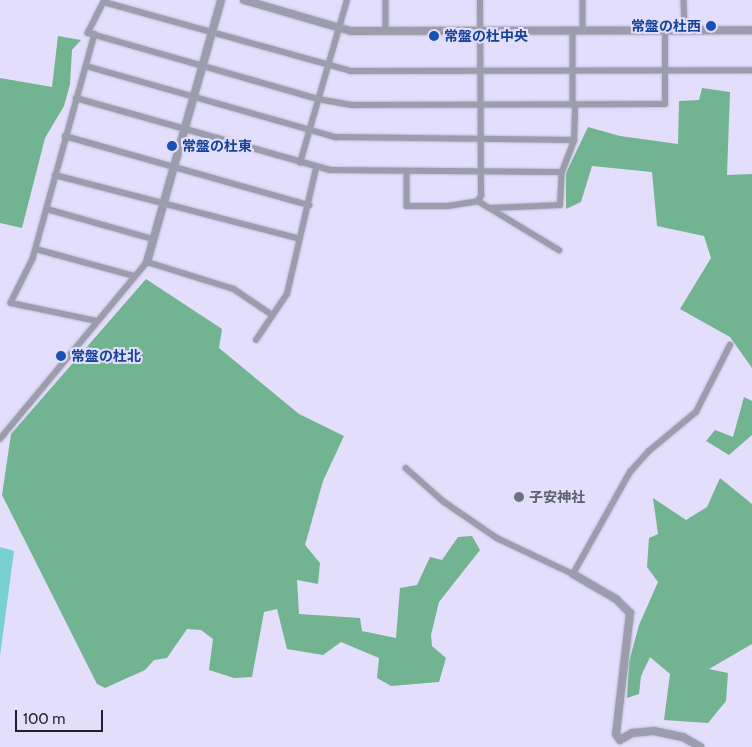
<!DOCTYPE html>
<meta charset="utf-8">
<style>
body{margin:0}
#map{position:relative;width:752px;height:747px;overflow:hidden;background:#e3defb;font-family:Cabin,"Noto Sans JP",sans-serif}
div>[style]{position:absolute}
.forest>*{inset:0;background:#72b391}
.water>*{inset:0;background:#78d0d0}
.roads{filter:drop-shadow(0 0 1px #c0bcd6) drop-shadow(0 0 1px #c0bcd6)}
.minor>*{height:5.5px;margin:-2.75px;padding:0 2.75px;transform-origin:2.75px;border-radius:2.75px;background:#9b9dac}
.tertiary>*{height:8px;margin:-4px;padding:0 4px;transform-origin:4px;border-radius:4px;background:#9b9dac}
.dots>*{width:14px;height:14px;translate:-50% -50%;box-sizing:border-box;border:2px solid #e3defb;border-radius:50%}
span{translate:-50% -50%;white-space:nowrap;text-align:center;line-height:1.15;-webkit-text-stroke:4px #e3defb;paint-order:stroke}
.transit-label{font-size:14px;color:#164399;font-weight:700}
.right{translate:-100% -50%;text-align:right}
.left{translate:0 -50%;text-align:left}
.worship-label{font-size:14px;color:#5b616d;font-weight:700}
.scale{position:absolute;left:15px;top:710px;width:88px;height:22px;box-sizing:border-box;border:2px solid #211f2c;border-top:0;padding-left:6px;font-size:15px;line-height:18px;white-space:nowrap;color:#211f2c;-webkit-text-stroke:4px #e3defb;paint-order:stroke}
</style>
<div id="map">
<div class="forest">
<div style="clip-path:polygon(58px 36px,81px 40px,72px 50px,70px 84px,64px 106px,45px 138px,22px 228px,0 223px,0 78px,52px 87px)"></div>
<div style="clip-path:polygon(702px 88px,730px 92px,727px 175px,752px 174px,752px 368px,730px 337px,680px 309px,711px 258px,704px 236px,657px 226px,652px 172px,592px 166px,581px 202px,566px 209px,566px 173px,588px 127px,620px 136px,678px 144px,679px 101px,699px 100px)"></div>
<div style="clip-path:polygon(146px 279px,222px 329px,219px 348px,299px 414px,344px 436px,323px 481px,305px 545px,320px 563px,318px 584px,297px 580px,299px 614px,360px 618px,362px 631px,396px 638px,400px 588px,417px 585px,430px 557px,442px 560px,458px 537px,472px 536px,480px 550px,439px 602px,431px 635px,432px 646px,446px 658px,439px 682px,391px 686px,377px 678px,379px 658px,341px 642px,323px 655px,287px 649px,277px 609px,264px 612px,252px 677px,234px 678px,209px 670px,213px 639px,201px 630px,187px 629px,167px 658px,154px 660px,145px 670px,105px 688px,97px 684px,2px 495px,11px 434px)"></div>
<div style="clip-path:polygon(744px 397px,752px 401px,752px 435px,729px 455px,706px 441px,715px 430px,733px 437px)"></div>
<div style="clip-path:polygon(720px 478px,752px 504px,752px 644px,709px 669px,728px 673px,726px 701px,708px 723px,664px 720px,670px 674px,650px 657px,641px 676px,639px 694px,627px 698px,629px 662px,639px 625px,658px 582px,647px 567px,649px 538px,658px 534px,653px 498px,686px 520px,707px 507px)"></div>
</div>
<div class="water">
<div style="clip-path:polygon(0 547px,14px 551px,0 656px)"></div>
</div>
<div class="roads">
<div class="minor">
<div style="left:105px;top:0;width:37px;rotate:117deg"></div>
<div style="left:88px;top:33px;width:239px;rotate:16deg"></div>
<div style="left:318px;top:99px;width:34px;rotate:10deg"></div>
<div style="left:351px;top:105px;width:314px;rotate:-0.2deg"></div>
<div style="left:665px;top:104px;width:74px;rotate:-90deg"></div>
<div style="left:386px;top:0;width:31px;rotate:90deg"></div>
<div style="left:583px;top:0;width:30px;rotate:90deg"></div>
<div style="left:684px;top:0;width:30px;rotate:88deg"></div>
<div style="left:104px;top:2px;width:256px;rotate:15.6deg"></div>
<div style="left:351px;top:71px;width:401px;rotate:-0.1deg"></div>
<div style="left:573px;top:30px;width:75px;rotate:90deg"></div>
<div style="left:95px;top:34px;width:233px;rotate:105.4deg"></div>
<div style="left:33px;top:259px;width:49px;rotate:116.6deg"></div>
<div style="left:11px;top:303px;width:88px;rotate:11.8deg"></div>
<div style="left:86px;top:66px;width:260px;rotate:15.9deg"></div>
<div style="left:336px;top:137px;width:238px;rotate:0.7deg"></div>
<div style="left:76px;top:98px;width:264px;rotate:15.8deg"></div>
<div style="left:330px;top:170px;width:232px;rotate:0.5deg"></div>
<div style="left:65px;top:136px;width:254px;rotate:15.8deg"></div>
<div style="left:300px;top:163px;width:170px;rotate:-73.9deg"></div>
<div style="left:407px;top:172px;width:34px;rotate:90deg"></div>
<div style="left:407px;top:206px;width:41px"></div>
<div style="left:448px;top:206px;width:30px;rotate:-9deg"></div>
<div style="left:478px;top:201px;width:95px;rotate:31.2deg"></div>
<div style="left:55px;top:175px;width:253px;rotate:14.6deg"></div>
<div style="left:478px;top:201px;width:6px;rotate:-59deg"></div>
<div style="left:481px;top:196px;width:196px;rotate:-90.3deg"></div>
<div style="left:491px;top:208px;width:69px;rotate:-2.5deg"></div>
<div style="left:560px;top:205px;width:33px;rotate:-87deg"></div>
<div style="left:562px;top:172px;width:34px;rotate:-69deg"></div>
<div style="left:574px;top:140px;width:35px;rotate:-88deg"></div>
<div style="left:47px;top:209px;width:110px;rotate:15.8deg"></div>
<div style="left:36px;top:249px;width:102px;rotate:15.4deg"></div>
<div style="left:256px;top:340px;width:55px;rotate:-56deg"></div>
<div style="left:287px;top:294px;width:129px;rotate:-77deg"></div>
<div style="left:0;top:439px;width:230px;rotate:-50.3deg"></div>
<div style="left:147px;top:262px;width:91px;rotate:17.2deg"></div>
<div style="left:234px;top:289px;width:45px;rotate:34deg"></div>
<div style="left:406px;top:468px;width:50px;rotate:41.7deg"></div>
<div style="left:443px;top:501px;width:65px;rotate:34.4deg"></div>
<div style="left:497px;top:538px;width:84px;rotate:25.3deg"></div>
<div style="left:573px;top:574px;width:117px;rotate:-60.8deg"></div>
<div style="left:630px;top:472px;width:28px;rotate:-48deg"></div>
<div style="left:649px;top:451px;width:61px;rotate:-39.7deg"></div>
<div style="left:696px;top:412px;width:75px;rotate:-63.1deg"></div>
</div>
<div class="tertiary">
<div style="left:244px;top:0;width:111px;rotate:16.2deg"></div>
<div style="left:351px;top:31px;width:401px;rotate:-0.1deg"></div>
<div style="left:147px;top:262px;width:272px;rotate:-74.2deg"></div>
<div style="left:573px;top:574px;width:50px;rotate:30.2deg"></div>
<div style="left:616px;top:599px;width:20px;rotate:45deg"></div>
<div style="left:630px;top:613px;width:122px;rotate:96.6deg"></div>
<div style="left:616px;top:734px;width:7px;rotate:56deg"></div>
<div style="left:620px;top:740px;width:14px;rotate:-30deg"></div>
<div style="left:632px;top:733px;width:22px;rotate:-5deg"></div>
<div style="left:654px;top:731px;width:30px;rotate:12deg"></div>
<div style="left:683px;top:737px;width:20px;rotate:30deg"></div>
</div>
</div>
<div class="dots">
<div style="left:711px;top:26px;background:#1a4fb4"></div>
<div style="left:434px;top:36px;background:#1a4fb4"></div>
<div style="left:172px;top:146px;background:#1a4fb4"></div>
<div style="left:61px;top:356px;background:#1a4fb4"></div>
<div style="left:519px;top:497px;background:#6b7280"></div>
</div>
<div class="transit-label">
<span class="right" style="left:701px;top:26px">常盤の杜西</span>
<span class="left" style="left:444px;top:36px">常盤の杜中央</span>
<span class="left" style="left:182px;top:146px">常盤の杜東</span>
<span class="left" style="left:71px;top:356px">常盤の杜北</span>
</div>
<div class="worship-label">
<span class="left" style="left:529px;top:497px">子安神社</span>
</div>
<div class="scale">100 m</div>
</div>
